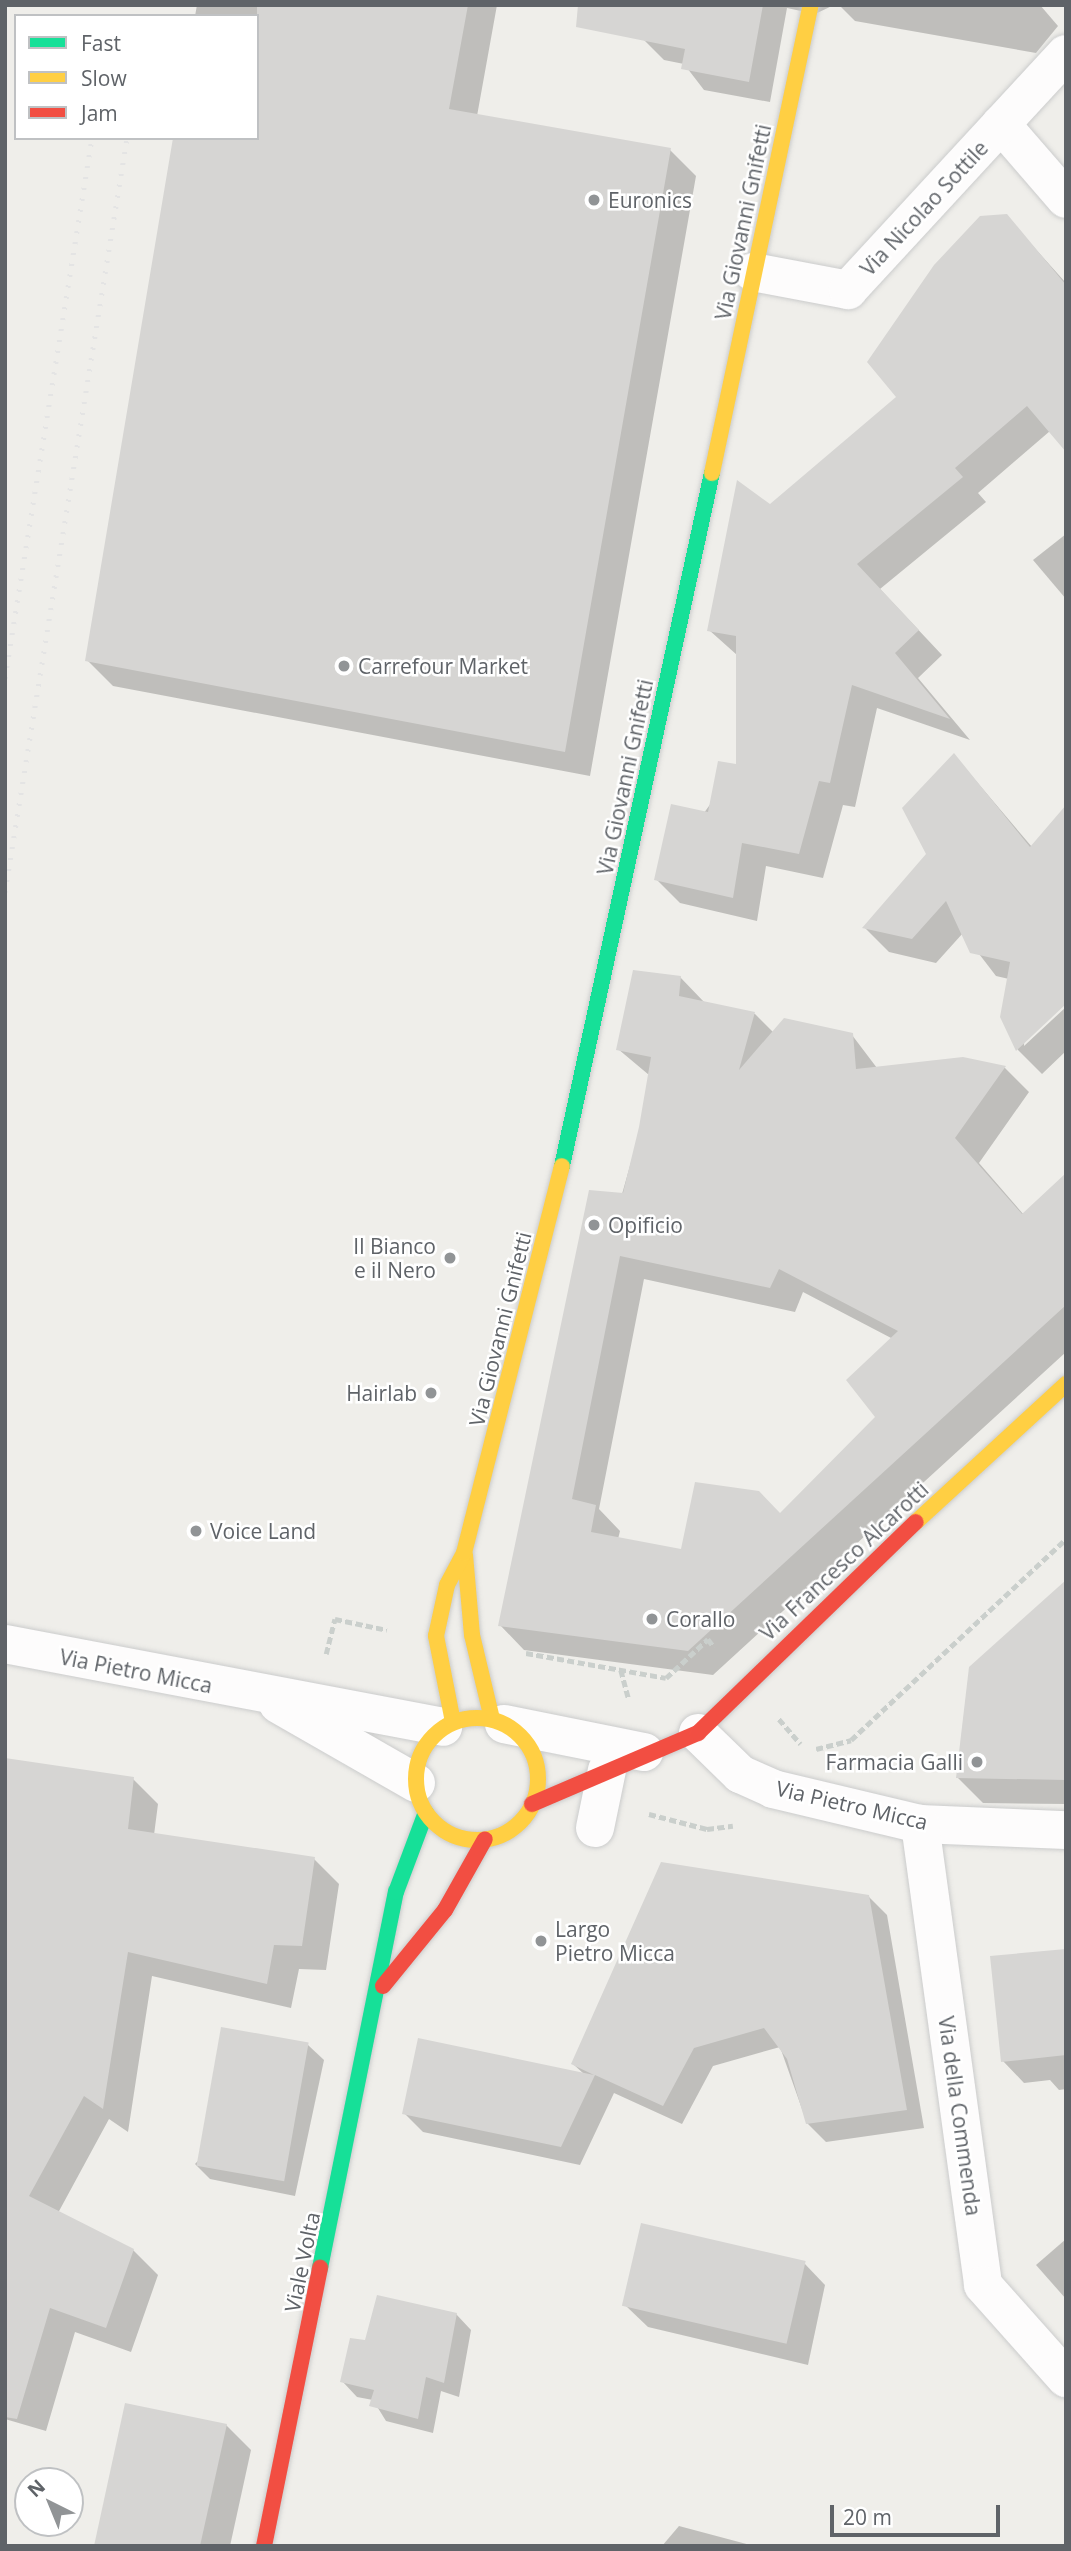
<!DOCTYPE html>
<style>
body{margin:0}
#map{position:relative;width:1071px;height:2551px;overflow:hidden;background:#efeeea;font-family:"Open Sans",sans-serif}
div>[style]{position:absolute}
.shadow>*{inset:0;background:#0003}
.building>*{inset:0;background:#d6d5d3;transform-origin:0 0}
.path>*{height:4.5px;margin-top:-2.25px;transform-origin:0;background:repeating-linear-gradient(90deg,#cacfcc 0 7px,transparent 0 10.5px)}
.roads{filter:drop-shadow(0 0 2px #cbcccc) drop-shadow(0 0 2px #cbcccc)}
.street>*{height:38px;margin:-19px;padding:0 19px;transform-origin:19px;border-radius:19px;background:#fdfcfc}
.fast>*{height:16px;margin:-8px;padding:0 8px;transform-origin:8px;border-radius:8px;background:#16e098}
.slow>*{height:16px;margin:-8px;padding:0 8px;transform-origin:8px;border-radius:8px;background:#ffcf43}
.slow>.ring{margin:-8px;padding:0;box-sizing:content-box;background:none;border:16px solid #ffcf43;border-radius:50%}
.jam>*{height:16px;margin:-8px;padding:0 8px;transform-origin:8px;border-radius:8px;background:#f24e42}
.rail>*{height:5px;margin-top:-2.5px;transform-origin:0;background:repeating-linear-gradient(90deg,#e4e4e4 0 2px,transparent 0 11px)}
.dots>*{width:19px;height:19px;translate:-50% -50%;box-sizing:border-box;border:4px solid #fff;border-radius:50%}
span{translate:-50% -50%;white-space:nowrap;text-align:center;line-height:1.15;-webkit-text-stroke:5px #fff;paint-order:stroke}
.poi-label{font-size:21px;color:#5f6368}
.left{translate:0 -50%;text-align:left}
.right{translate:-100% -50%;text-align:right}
.street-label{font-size:21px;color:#5f6368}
.frame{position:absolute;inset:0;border:7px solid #5f6368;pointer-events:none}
.legend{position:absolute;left:14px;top:14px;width:245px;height:126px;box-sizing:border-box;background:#fff;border:2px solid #bfc1c3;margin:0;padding:9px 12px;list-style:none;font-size:21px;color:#5f6368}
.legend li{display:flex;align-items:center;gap:14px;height:35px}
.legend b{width:35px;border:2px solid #bfc1c3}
.north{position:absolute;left:14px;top:2467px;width:70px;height:70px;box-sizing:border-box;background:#fff;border:2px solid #bfc1c3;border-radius:50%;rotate:317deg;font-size:19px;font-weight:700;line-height:28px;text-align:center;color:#5f6368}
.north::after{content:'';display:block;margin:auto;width:24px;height:32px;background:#919496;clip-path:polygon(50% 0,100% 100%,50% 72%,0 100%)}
.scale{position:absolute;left:830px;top:2505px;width:170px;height:32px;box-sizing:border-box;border:4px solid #5f6368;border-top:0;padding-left:9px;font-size:21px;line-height:24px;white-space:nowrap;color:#5f6368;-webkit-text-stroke:5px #fff;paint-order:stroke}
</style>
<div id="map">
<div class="shadow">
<div style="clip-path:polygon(197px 5px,497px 5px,477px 116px,670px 150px,696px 176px,590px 776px,113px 686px,87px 660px,257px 138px,257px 16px,195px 16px)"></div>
<div style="clip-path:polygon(646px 5px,834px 5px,815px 14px,787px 8px,770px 102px,704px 90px,684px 64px,664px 60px,643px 39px)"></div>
<div style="clip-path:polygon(839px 5px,1040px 5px,1058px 26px,1036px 53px,855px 21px)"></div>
<div style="clip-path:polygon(1006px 216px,1066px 283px,1066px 449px,1050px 431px,978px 493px,986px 502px,880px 589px,942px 655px,918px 678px,970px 740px,877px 708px,855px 807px,843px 805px,823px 878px,766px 866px,757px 921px,680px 903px,656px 879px,738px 766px,737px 655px,709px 630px,770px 506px,898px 397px)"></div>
<div style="clip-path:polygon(1066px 534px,1066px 599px,1033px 560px)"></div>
<div style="clip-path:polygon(954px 755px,1032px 847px,1024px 1046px,1066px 1007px,1066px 1051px,1042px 1074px,1018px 1050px,1002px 1017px,1009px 979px,996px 976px,963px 933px,936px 963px,889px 952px,865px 928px,928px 854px)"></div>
<div style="clip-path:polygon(evenodd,680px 977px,705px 1003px,755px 1014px,774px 1033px,852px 1035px,877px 1068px,963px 1059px,1005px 1068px,1029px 1092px,979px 1163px,1024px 1215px,1066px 1175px,1066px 1352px,713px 1675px,524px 1650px,500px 1625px,641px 1127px,649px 1075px,618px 1049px,680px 977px,644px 1279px,795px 1312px,803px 1292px,893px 1339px,878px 1418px,780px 1515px,683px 1551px,618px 1539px,620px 1531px,599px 1509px,644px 1279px)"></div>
<div style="clip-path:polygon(1066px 1582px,1066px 1804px,983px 1803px,957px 1777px)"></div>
<div style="clip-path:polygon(5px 1760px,133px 1779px,158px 1804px,154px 1835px,314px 1859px,339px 1884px,326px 1970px,299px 1969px,291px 2008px,152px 1976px,128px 2132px,109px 2119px,58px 2213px,133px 2250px,158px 2275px,131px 2352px,75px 2332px,46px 2431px,5px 2419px)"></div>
<div style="clip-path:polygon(868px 1896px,887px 1915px,924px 2128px,826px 2142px,807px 2123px,780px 2047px,713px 2066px,682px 2124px,614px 2093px,580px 2165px,423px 2132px,404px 2113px,584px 2074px,573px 2064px)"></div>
<div style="clip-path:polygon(1066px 1950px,1066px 2089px,1059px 2090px,1050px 2080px,1024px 2083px,1003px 2061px)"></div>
<div style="clip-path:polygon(308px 2045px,324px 2060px,295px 2196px,210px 2179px,195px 2164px)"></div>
<div style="clip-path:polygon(1066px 2239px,1066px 2299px,1036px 2265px)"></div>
<div style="clip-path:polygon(804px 2263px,825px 2285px,808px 2365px,648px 2327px,626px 2306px)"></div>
<div style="clip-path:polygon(456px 2314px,471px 2330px,459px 2397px,441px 2391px,433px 2433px,386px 2421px,373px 2400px,357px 2397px,342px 2381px,367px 2342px)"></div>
<div style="clip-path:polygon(226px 2425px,251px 2450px,230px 2546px,95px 2546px)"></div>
<div style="clip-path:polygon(679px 2526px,754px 2546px,662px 2546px)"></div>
</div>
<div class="building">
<div style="clip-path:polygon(257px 5px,468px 5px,449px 109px,671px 148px,565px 752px,85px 661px,173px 138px,257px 138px)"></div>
<div style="clip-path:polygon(578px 5px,763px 5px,749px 82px,681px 69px,685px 49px,576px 27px)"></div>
<div style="clip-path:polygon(1007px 214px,1066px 285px,1066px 452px,1027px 406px,955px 468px,963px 477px,857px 564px,919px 630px,895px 653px,950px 719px,852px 685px,830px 783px,819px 781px,799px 854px,742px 843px,733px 898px,654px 880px,671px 804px,708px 812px,718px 761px,736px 764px,736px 636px,707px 631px,737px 480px,770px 504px,896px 397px,867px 362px,934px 265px,980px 216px)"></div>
<div style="clip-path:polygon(954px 753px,1030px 847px,1066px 805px,1066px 1004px,1016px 1051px,1000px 1017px,1010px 962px,970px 953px,946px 901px,912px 939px,862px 928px,926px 854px,902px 808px)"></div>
<div style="clip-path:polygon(evenodd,633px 970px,681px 976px,679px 996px,755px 1012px,739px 1070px,784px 1018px,853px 1033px,856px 1069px,963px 1057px,1006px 1066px,955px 1138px,1022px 1214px,1066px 1173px,1066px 1305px,688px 1651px,498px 1626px,589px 1190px,623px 1193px,639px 1127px,651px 1057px,616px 1050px,633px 970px,620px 1256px,770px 1288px,779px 1269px,898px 1331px,846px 1380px,875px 1417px,780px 1513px,759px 1491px,695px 1482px,681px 1549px,591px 1532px,596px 1505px,572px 1499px,620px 1256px)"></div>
<div style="clip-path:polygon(1066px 1580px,1066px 1780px,956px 1778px,969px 1667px)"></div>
<div style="clip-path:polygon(5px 1758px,134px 1777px,128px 1829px,315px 1857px,302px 1946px,274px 1945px,267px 1984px,128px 1952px,103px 2109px,84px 2096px,29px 2196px,134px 2249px,106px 2328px,50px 2308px,17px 2419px,5px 2417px)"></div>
<div style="clip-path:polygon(661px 1862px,869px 1895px,907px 2110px,806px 2124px,787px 2059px,764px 2028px,694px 2048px,663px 2106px,595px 2075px,561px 2147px,402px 2114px,418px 2038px,594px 2075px,571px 2064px)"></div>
<div style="clip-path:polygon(1066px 1949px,1066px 2055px,1001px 2062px,990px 1956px)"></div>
<div style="left:221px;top:2027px;width:89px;height:141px;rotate:10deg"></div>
<div style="left:641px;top:2223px;width:169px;height:85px;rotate:13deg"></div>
<div style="clip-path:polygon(377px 2295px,457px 2313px,444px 2383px,426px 2377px,418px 2419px,369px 2406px,374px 2390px,340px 2382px,350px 2338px,365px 2340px)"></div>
<div style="clip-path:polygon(125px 2403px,227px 2424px,200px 2546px,94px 2546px)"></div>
</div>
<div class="path">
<div style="left:526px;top:1653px;width:142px;rotate:10.1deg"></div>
<div style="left:666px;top:1678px;width:57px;rotate:-42.9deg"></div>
<div style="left:708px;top:1639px;width:10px;rotate:53deg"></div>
<div style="left:326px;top:1654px;width:36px;rotate:-76deg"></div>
<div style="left:335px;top:1619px;width:53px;rotate:11.9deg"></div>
<div style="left:621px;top:1670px;width:31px;rotate:75deg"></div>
<div style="left:779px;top:1719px;width:33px;rotate:49deg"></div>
<div style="left:816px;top:1749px;width:36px;rotate:-14deg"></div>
<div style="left:851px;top:1740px;width:294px;rotate:-43.1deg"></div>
<div style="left:649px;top:1814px;width:60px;rotate:14.5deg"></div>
<div style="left:707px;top:1829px;width:26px;rotate:-7deg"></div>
</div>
<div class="roads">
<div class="street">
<div style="left:1001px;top:124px;width:99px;rotate:49.1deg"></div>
<div style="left:753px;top:272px;width:97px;rotate:10.7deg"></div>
<div style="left:848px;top:290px;width:321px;rotate:-47.3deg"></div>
<div style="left:5px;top:1644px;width:446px;rotate:10.7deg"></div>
<div style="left:278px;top:1704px;width:159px;rotate:29.8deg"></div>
<div style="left:504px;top:1724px;width:143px;rotate:11.3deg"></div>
<div style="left:698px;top:1733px;width:59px;rotate:44.3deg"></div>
<div style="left:740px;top:1774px;width:36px;rotate:24deg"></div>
<div style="left:773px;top:1789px;width:151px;rotate:13.4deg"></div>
<div style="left:920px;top:1824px;width:146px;rotate:2.4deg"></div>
<div style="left:920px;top:1824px;width:465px;rotate:82.2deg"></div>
<div style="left:983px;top:2285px;width:125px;rotate:48.3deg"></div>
<div style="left:595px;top:1828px;width:59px;rotate:-78.3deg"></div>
</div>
<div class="fast">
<div style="left:562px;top:1166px;width:709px;rotate:-77.79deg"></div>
<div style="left:320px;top:2268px;width:384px;rotate:-78.6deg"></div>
<div style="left:396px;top:1892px;width:85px;rotate:-69.4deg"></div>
</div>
<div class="slow">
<div style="left:712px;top:473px;width:478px;rotate:-78.1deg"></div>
<div style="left:916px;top:1522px;width:204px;rotate:-42.6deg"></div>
<div style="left:465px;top:1555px;width:80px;rotate:85deg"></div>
<div style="left:472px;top:1635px;width:86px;rotate:76.6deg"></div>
<div class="ring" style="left:416px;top:1718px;width:106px;height:106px"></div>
<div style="left:453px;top:1722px;width:88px;rotate:-101.2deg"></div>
<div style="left:436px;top:1636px;width:52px;rotate:-77.8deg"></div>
<div style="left:447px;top:1585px;width:36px;rotate:-62deg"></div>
<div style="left:464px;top:1553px;width:399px;rotate:-75.8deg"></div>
</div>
<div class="jam">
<div style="left:532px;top:1804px;width:181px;rotate:-23.2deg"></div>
<div style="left:698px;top:1733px;width:303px;rotate:-44.1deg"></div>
<div style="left:383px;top:1986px;width:98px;rotate:-50.8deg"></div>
<div style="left:445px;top:1910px;width:81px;rotate:-60.6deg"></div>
<div style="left:264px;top:2546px;width:284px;rotate:-78.6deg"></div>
</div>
</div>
<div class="rail">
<div style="left:112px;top:16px;width:11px;rotate:-85deg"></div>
<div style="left:146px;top:16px;width:11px;rotate:-80deg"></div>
<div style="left:5px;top:678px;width:547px;rotate:-80.85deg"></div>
<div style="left:5px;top:892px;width:764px;rotate:-80.81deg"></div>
</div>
<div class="dots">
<div style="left:594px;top:200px;background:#919496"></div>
<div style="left:344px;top:666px;background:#919496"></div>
<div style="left:594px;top:1225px;background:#919496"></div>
<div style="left:450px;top:1258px;background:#919496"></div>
<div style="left:431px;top:1393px;background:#919496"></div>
<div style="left:196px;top:1531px;background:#919496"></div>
<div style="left:652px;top:1619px;background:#919496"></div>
<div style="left:977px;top:1762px;background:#919496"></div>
<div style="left:541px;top:1941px;background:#919496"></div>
</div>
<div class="poi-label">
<span class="left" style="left:608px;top:200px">Euronics</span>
<span class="left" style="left:358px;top:666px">Carrefour Market</span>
<span class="left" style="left:608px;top:1225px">Opificio</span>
<span class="right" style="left:436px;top:1258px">Il Bianco<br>e il Nero</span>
<span class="right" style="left:417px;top:1393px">Hairlab</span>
<span class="left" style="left:210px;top:1531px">Voice Land</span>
<span class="left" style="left:666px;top:1619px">Corallo</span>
<span class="right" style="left:963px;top:1762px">Farmacia Galli</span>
<span class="left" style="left:555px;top:1941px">Largo<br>Pietro Micca</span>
</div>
<div class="street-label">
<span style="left:924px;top:208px;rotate:-47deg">Via Nicolao Sottile</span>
<span style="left:743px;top:222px;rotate:-78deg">Via Giovanni Gnifetti</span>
<span style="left:625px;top:777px;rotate:-78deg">Via Giovanni Gnifetti</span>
<span style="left:500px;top:1329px;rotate:-76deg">Via Giovanni Gnifetti</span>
<span style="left:844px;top:1561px;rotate:-43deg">Via Francesco Alcarotti</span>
<span style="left:136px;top:1671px;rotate:11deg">Via Pietro Micca</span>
<span style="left:852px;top:1805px;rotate:13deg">Via Pietro Micca</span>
<span style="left:960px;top:2116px;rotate:82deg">Via della Commenda</span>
<span style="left:302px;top:2262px;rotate:-78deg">Viale Volta</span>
</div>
<div class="frame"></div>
<ul class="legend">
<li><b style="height:9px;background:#16e098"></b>Fast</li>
<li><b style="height:9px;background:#ffcf43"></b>Slow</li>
<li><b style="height:9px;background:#f24e42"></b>Jam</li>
</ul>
<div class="north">N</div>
<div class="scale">20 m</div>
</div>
